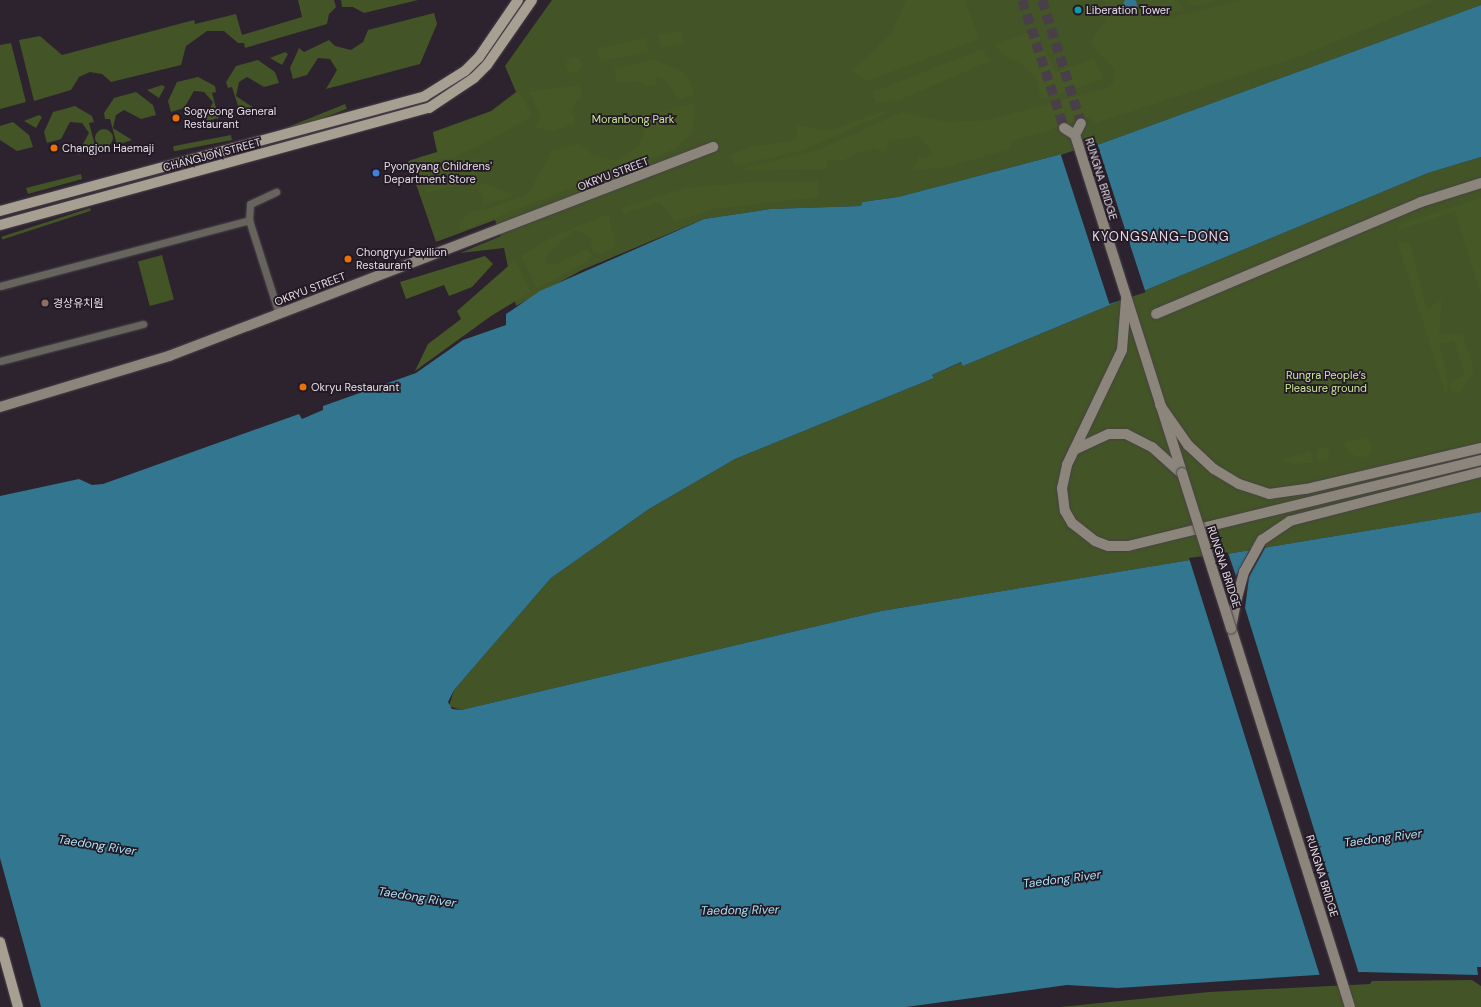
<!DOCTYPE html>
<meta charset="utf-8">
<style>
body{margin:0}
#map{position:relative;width:1481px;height:1007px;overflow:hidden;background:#2c232e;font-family:"DM Sans","Noto Sans KR",sans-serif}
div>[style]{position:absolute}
.green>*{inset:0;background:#435426;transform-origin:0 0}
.round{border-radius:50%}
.forest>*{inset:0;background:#465825;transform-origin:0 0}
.water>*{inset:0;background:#327690}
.pier>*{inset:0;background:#2c232e;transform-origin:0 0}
.secondary-tunnel>*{height:10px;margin-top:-5px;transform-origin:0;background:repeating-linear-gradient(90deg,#483f49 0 10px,transparent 0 15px)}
.roads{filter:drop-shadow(0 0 1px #49414b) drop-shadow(0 0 1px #49414b)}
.street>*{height:7px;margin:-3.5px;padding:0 3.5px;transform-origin:3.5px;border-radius:3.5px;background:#67635d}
.secondary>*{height:10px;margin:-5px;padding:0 5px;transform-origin:5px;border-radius:5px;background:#8b857b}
.primary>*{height:10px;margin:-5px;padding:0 5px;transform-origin:5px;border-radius:5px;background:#a79f92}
.bridges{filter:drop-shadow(0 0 1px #49414b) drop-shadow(0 0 1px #49414b)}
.secondary-bridge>*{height:10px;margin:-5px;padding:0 5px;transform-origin:5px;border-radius:5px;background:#8b857b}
.dots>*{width:11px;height:11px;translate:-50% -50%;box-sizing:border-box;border:2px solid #221924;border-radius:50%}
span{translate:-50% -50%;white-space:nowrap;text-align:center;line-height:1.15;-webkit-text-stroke:3.5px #221924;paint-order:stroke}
.poi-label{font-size:11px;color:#e4dde5}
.left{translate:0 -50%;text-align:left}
.park-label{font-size:11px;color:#c8e898}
.street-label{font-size:11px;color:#e4dde5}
.water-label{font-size:12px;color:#abe2fa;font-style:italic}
.quarter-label{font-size:13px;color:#e6d9e8;letter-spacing:1px}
</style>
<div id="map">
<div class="green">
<div style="clip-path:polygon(298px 0,334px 0,336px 7px,329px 14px,327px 24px,245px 48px,244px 43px,238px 43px,224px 31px,207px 31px,186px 46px,181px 65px,111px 82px,102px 74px,90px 72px,79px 77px,71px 90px,34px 101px,19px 40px,40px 36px,62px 55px,194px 20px,195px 24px,236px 14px,242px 35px,302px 17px)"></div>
<div style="clip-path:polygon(341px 0,418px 0,364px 13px,353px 7px,342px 7px)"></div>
<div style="clip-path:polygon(552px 0,1481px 0,1481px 5px,1100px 144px,898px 197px,862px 202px,861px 206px,770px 209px,704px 219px,582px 270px,516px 306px,504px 248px,460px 253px,501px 236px,495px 220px,436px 242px,408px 161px,437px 152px,433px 132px,491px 111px,516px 92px,505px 66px)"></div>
<div style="clip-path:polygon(434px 13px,437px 24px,420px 64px,326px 89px,337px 70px,330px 59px,318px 58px,307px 75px,293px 79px,290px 68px,299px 48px,304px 52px,329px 40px,335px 46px,351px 50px,363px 42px,368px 30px)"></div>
<div style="clip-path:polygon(11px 43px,26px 102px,0 109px,0 45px)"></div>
<div style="clip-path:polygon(285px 52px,288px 54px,282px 65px,270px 58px)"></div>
<div style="clip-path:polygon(258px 60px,275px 72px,279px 83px,264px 87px,247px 77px,239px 82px,236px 96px,254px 108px,240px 112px,232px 87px,228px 88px,226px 82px,236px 66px)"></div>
<div style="clip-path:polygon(198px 77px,215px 86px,216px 92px,212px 93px,219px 118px,203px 122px,213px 102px,204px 92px,194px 91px,184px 108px,171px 112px,168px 101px,177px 82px)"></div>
<div style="clip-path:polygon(162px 85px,165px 87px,159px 98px,147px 90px)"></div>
<div style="clip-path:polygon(136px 92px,153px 105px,156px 115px,141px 119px,124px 110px,116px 115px,113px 128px,132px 140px,117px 145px,110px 119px,105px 119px,104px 113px,114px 98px)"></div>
<div style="left:345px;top:104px;width:5px;height:110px;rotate:68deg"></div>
<div style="clip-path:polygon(75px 106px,92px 116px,94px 122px,89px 123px,96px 149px,77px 155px,89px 133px,82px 123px,70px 122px,61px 139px,47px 143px,44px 132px,53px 112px)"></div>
<div style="clip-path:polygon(39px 115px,42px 117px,36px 128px,24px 121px)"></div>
<div style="clip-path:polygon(13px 122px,29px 135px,33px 147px,17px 151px,0 140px,0 126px)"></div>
<div class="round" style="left:95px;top:129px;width:18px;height:18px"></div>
<div style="left:231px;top:135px;width:5px;height:59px;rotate:79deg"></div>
<div style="clip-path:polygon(1481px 157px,1481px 512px,881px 611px,461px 710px,449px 706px,454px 690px,551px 578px,649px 509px,735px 459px,934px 378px,932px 375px,962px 362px,963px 366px,1428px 173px)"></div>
<div style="clip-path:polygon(81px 174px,82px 179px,28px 194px,26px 188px)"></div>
<div style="left:90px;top:208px;width:3px;height:93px;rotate:72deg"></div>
<div style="left:162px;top:255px;width:46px;height:25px;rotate:75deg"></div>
<div style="clip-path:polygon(1472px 980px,1481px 986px,1481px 1007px,1060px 1007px,1209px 992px,1370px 984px,1372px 981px)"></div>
</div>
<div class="forest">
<div style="clip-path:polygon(906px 0,965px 0,979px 39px,867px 81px,855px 72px,849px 74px,891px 33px)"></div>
<div style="clip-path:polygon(1104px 0,1124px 0,1122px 4px,1135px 7px,1141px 4px,1156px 18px,1166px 19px,1240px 0,1436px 0,1303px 55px,1094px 124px,1091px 117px,1010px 142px,1011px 149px,946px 167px,912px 171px,919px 155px,925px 158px,932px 152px,918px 135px,909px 139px,889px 140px,885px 152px,871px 148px,871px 151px,859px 152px,843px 161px,828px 160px,827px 169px,745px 171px,745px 168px,821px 149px,902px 112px,946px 122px,986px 120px,1108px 88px,1114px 81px,1114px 69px,1090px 43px,1106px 20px)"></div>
<div style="clip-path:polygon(1145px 0,1178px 0,1184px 11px,1160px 14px)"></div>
<div style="clip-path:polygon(1186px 0,1221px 0,1195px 6px)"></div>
<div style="clip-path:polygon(1036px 29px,1055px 72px,1094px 59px,1104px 79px,1041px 100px,1035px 76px,1020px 63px,1002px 54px,995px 44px)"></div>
<div style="left:681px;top:30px;width:13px;height:24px;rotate:77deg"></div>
<div style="left:646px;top:38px;width:14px;height:50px;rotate:78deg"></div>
<div style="clip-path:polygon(982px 49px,990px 61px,900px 100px,876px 103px,872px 92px)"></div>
<div class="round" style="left:566px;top:57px;width:16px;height:16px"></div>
<div style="clip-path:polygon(654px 59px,683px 72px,691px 83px,694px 95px,679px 99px,663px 79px,656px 77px,657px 84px,648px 86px,637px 81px,617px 84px,614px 69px)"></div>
<div style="clip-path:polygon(579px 85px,583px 98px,577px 100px,571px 113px,575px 116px,574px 124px,551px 132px,535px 127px,541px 116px,529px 92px)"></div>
<div style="clip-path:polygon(519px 92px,533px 116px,483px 144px,454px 157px,420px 164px,418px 158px,438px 152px,433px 133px,491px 112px)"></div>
<div style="clip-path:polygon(695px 103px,692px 133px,675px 149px,460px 231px,459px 223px,471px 211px,483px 211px,528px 194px,552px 150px,579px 143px,594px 156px,616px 160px,638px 147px,644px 132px,645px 116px)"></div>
<div style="clip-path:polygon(884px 111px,889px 112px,804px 150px,736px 166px,729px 155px,749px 147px,791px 141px,797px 137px,796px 125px,826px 131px)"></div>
<div style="clip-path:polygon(478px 158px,483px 173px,461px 181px,459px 164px)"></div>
<div style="clip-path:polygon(441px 167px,446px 180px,456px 177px,459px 185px,426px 193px,420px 172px)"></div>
<div style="clip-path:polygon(765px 181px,818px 181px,818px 197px,714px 209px,675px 222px,660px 202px,624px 213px,621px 208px,686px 188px)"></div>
<div style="clip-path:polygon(482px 183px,487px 184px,514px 195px,482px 206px,483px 196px,478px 190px)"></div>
<div style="clip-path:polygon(1481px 198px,1481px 295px,1455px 211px,1399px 230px,1398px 225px)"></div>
<div style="clip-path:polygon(603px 216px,609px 216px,616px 247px,599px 254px,592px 252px,590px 237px,575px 230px,549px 252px,545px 262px,553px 265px,586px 250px,591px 254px,588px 261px,537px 289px,521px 256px,552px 237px)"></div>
<div style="clip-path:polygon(1406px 242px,1410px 245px,1427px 309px,1442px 300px,1439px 333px,1462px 334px,1471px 358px,1474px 373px,1460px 392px,1453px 394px,1449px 383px,1465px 374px,1454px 341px,1439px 344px,1447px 376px,1447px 398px,1398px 244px)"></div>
<div style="clip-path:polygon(485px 256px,493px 264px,472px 287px,449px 296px,444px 285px,406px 299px,400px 282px)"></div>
<div style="clip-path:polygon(515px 260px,531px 292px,491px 316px,415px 371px,428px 344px,461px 319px,457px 311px)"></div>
<div style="clip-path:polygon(1367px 437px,1372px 447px,1369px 455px,1360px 458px,1350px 453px,1343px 443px)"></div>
<div class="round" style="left:1316px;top:447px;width:14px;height:14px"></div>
<div style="clip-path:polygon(1310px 451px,1313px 463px,1290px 464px,1283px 459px)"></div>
</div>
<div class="water">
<div class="round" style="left:1123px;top:-2px;width:14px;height:14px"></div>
<div style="clip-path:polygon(1481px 5px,1481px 157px,1428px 173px,963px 366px,961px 362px,932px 375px,934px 378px,735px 459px,649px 509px,551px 578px,454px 690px,448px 702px,452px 709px,461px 710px,881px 611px,1481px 512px,1481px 967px,1477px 967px,1478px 975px,1362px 972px,1118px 988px,1067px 985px,906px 1007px,0 1007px,0 496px,79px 479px,92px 485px,103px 484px,299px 414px,302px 419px,323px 410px,323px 406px,416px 373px,463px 340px,506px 325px,506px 314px,540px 291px,704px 219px,770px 209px,861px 206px,862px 202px,898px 197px,1100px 144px)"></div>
</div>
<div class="pier">
<div style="left:1097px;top:143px;width:157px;height:38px;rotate:72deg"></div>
<div style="clip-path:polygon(1266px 546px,1249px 577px,1245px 608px,1359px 974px,1320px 976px,1189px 558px,1228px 553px,1236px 576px,1250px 549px)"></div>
<div style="clip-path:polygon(0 858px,41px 1007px,0 1007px)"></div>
</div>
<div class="secondary-tunnel">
<div style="left:1022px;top:0;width:135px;rotate:71.8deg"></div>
<div style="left:1042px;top:0;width:129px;rotate:72.4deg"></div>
</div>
<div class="roads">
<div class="street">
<div style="left:249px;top:220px;width:16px;rotate:-86deg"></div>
<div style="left:250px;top:204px;width:29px;rotate:-25deg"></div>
<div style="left:0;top:286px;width:258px;rotate:-14.8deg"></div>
<div style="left:249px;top:220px;width:99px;rotate:72.3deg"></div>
<div style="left:0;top:361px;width:148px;rotate:-14.5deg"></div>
</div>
<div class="secondary">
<div style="left:1064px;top:128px;width:13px;rotate:32deg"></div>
<div style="left:1075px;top:135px;width:355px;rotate:72.4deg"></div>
<div style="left:1075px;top:135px;width:13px;rotate:-63deg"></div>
<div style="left:1126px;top:300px;width:50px;rotate:94.6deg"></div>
<div style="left:1122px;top:350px;width:127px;rotate:115.6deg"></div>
<div style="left:1067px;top:465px;width:24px;rotate:102deg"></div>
<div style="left:1062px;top:488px;width:23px;rotate:83deg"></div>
<div style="left:1065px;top:511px;width:14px;rotate:60deg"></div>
<div style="left:1072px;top:523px;width:29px;rotate:38deg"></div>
<div style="left:1095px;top:541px;width:14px;rotate:21deg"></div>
<div style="left:1108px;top:546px;width:20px"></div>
<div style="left:1128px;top:546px;width:363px;rotate:-13.7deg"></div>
<div style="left:1156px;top:314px;width:288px;rotate:-22.9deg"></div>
<div style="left:1421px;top:202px;width:63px;rotate:-17.6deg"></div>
<div style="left:1160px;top:405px;width:49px;rotate:55deg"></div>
<div style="left:1188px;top:445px;width:35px;rotate:43deg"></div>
<div style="left:1214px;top:469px;width:29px;rotate:31deg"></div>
<div style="left:1239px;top:484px;width:32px;rotate:18deg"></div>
<div style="left:1269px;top:494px;width:37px;rotate:-8deg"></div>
<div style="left:1306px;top:489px;width:180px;rotate:-13.2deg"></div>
<div style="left:0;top:407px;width:177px;rotate:-16.8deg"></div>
<div style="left:169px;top:356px;width:583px;rotate:-21.02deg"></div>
<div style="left:1074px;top:450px;width:38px;rotate:-25deg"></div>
<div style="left:1109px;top:434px;width:17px"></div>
<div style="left:1126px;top:434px;width:29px;rotate:27deg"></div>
<div style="left:1152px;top:447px;width:39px;rotate:42deg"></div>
<div style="left:1350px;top:1007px;width:397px;rotate:-107.4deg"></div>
<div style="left:1231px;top:628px;width:31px;rotate:-79deg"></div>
<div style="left:1237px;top:598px;width:27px;rotate:-75deg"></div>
<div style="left:1244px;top:572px;width:37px;rotate:-61deg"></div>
<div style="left:1262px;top:540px;width:34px;rotate:-34deg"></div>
<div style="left:1290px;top:521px;width:197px;rotate:-14.4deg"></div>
</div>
<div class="primary">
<div style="left:0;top:211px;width:440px;rotate:-15.1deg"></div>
<div style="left:425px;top:96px;width:47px;rotate:-32deg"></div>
<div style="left:465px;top:71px;width:20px;rotate:-45deg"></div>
<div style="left:479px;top:57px;width:69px;rotate:-55.6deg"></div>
<div style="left:0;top:225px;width:445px;rotate:-15.3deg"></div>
<div style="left:429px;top:108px;width:54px;rotate:-33.7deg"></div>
<div style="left:474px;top:78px;width:18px;rotate:-45deg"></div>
<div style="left:487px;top:65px;width:79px;rotate:-55.3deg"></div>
<div style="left:0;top:942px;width:67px;rotate:74.5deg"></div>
</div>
</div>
<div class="bridges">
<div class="secondary-bridge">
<div style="left:1182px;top:473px;width:163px;rotate:72.5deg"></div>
</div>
</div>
<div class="dots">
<div style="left:1078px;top:10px;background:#0f9aa8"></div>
<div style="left:176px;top:118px;background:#e8710a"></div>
<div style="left:54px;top:148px;background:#e8710a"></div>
<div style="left:376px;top:173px;background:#3f7fe0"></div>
<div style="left:348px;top:259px;background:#e8710a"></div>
<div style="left:45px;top:303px;background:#8d6e63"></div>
<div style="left:303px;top:387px;background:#e8710a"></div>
</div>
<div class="poi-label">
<span class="left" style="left:1086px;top:10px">Liberation Tower</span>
<span class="left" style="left:184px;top:118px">Sogyeong General<br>Restaurant</span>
<span class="left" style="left:62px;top:148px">Changjon Haemaji</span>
<span class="left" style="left:384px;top:173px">Pyongyang Childrens'<br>Department Store</span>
<span class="left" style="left:356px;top:259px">Chongryu Pavilion<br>Restaurant</span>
<span class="left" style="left:53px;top:303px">경상유치원</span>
<span class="left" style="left:311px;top:387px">Okryu Restaurant</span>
</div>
<div class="park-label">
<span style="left:633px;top:119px">Moranbong Park</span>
<span style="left:1326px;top:382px">Rungra People’s<br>Pleasure ground</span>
</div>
<div class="street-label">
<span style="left:212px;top:155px;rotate:-15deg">CHANGJON STREET</span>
<span style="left:613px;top:174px;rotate:-21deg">OKRYU STREET</span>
<span style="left:1101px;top:179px;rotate:73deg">RUNGNA BRIDGE</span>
<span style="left:310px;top:289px;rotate:-21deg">OKRYU STREET</span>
<span style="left:1224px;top:567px;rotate:72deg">RUNGNA BRIDGE</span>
<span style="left:1322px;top:876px;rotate:73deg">RUNGNA BRIDGE</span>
</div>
<div class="water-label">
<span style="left:1383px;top:839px;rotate:-7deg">Taedong River</span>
<span style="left:97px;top:846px;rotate:9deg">Taedong River</span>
<span style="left:1062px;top:880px;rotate:-7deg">Taedong River</span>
<span style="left:417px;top:898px;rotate:9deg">Taedong River</span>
<span style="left:740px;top:911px;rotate:-1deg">Taedong River</span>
</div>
<div class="quarter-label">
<span style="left:1161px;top:237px">KYONGSANG-DONG</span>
</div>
</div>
